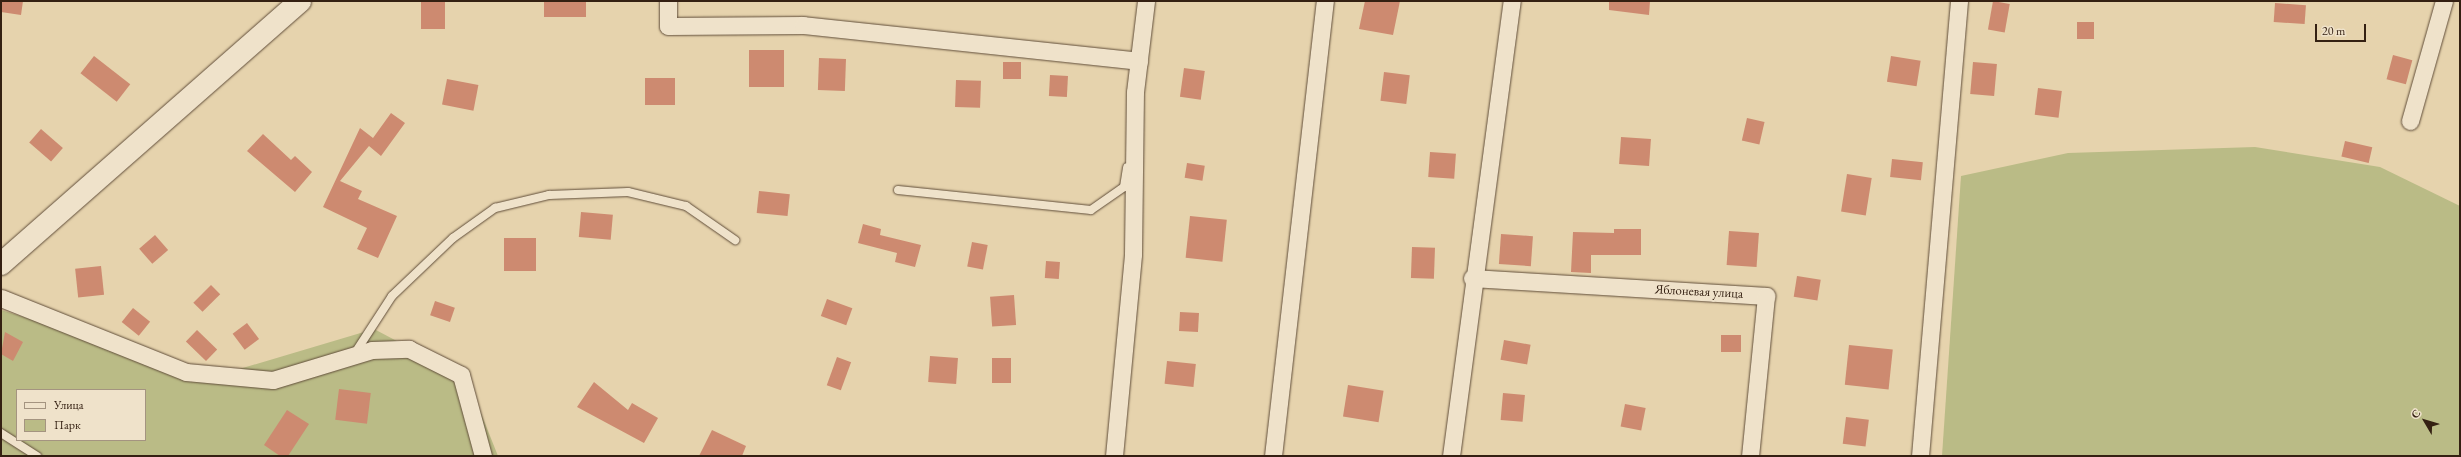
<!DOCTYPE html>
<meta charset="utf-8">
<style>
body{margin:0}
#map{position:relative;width:2461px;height:457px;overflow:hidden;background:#e6d3ad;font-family:"EB Garamond",serif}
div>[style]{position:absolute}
.green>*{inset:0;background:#babb86}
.building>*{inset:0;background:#cd8a70;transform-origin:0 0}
.roads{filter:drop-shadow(0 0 1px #604d39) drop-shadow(0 0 1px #604d39)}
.lane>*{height:8px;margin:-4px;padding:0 4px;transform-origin:4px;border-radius:4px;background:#efe2ca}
.street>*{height:17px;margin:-8.5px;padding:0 8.5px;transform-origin:8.5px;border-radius:8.5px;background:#efe2ca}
.secondary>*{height:22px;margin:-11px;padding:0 11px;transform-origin:11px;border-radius:11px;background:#efe2ca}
span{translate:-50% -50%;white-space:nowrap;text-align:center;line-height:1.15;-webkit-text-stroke:3.5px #efe2ca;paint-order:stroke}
.street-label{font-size:13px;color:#342012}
.frame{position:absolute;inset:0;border:2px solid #342012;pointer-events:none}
.legend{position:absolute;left:16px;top:389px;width:130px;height:52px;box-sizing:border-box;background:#efe2ca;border:1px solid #a49480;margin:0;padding:5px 7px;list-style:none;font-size:12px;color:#342012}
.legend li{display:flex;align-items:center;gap:8px;height:20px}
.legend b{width:20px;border:1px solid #a49480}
.north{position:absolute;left:2405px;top:401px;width:40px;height:40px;-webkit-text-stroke:3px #efe2ca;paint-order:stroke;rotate:308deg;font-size:11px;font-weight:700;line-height:16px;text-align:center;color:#342012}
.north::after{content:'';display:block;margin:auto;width:14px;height:18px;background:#342012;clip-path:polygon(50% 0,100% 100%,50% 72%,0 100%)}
.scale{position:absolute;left:2315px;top:24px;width:51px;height:18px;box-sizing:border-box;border:2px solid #342012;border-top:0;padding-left:5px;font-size:12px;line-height:14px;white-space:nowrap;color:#342012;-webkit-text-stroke:3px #efe2ca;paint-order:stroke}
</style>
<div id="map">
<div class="green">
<div style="clip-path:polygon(2255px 147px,2380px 167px,2460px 206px,2460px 456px,1942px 456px,1961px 176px,2068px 153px)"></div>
<div style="clip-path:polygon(evenodd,1px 310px,216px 376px,374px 329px,467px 378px,498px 456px,1px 456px,1px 310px,17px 390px,145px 390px,145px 440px,17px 440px,17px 390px)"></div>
</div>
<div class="building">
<div style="clip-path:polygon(1px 1px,23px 1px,21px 15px,1px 12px)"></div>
<div style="left:421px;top:1px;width:24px;height:28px"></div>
<div style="left:544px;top:1px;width:42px;height:16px"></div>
<div style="clip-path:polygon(1365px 1px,1400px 1px,1393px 35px,1359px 29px)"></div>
<div style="clip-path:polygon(1609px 1px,1650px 1px,1649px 15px,1609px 10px)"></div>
<div style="left:1993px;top:1px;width:17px;height:29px;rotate:10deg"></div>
<div style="left:2275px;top:3px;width:31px;height:19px;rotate:4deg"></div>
<div style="left:2077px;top:22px;width:17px;height:17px"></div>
<div style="left:749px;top:50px;width:35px;height:37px"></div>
<div style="left:2393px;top:55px;width:20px;height:25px;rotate:15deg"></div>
<div style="left:94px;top:56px;width:46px;height:22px;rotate:38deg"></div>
<div style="left:1891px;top:56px;width:30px;height:26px;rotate:9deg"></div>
<div style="left:819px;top:58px;width:27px;height:32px;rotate:2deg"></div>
<div style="left:1003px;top:62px;width:18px;height:17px"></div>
<div style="left:1973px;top:62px;width:24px;height:32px;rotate:5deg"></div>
<div style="left:1184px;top:68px;width:21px;height:29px;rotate:8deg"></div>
<div style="left:1384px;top:72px;width:26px;height:29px;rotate:7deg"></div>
<div style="left:1050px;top:75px;width:18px;height:21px;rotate:3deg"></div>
<div style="left:645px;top:78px;width:30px;height:27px"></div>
<div style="left:447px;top:79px;width:32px;height:26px;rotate:11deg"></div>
<div style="left:956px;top:80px;width:25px;height:27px;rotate:2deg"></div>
<div style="left:2038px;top:88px;width:24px;height:27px;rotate:7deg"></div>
<div style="clip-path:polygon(391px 113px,405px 123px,381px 156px,369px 146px,340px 181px,362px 191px,358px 199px,397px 216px,378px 258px,357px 249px,367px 228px,323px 207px,360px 128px,373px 138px)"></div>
<div style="left:1747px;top:118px;width:18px;height:23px;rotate:13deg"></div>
<div style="left:41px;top:129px;width:29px;height:18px;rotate:41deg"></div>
<div style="clip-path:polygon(263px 134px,291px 160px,295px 156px,312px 172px,295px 192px,247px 151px)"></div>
<div style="left:1621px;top:137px;width:30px;height:27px;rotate:4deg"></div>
<div style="left:2345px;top:141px;width:28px;height:16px;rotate:13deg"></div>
<div style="left:1430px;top:152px;width:26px;height:25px;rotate:4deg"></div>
<div style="left:1892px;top:159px;width:31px;height:18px;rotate:6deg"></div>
<div style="left:1187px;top:163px;width:18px;height:15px;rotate:9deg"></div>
<div style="left:1847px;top:174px;width:25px;height:38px;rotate:9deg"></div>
<div style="left:759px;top:191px;width:31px;height:22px;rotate:6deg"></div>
<div style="left:581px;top:212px;width:32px;height:25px;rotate:5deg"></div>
<div style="left:1190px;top:216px;width:37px;height:42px;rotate:6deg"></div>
<div style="clip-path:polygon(863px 224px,881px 229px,880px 235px,921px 245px,915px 267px,895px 262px,897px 253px,858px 243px)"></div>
<div style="clip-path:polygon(1614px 229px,1641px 229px,1641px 255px,1591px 255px,1591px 273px,1571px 272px,1573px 232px,1614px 233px)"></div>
<div style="left:1729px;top:231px;width:30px;height:34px;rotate:4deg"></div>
<div style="left:1501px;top:234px;width:32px;height:30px;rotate:4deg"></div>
<div style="left:155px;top:235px;width:20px;height:21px;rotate:49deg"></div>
<div style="left:504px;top:238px;width:32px;height:33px"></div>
<div style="left:972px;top:242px;width:16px;height:25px;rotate:11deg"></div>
<div style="left:1412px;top:247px;width:23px;height:31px;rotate:2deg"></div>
<div style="left:1046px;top:261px;width:14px;height:17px;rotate:4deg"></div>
<div style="left:101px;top:266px;width:29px;height:26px;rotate:84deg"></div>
<div style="left:1797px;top:276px;width:24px;height:21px;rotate:9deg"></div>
<div style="left:211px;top:285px;width:13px;height:25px;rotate:45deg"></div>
<div style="left:1014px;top:295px;width:30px;height:24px;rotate:86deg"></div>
<div style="left:827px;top:299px;width:27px;height:18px;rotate:20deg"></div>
<div style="left:435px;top:301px;width:21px;height:15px;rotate:19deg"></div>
<div style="left:133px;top:308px;width:22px;height:18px;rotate:39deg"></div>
<div style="left:1180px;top:312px;width:19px;height:19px;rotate:3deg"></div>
<div style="left:247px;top:323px;width:20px;height:18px;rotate:53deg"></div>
<div style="left:197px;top:330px;width:28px;height:16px;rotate:44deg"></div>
<div style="clip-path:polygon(5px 332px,23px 342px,13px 361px,1px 354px)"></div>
<div style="left:1721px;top:335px;width:20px;height:17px"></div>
<div style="left:1504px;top:340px;width:27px;height:20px;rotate:10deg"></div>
<div style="left:1849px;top:345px;width:44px;height:40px;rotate:6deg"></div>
<div style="left:930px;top:356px;width:28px;height:26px;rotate:4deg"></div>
<div style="left:837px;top:357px;width:15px;height:30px;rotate:20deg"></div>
<div style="left:1011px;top:358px;width:25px;height:19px;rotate:90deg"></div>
<div style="left:1167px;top:361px;width:29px;height:23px;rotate:6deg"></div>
<div style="clip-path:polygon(594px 382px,628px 410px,632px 403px,658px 418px,644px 443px,577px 407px)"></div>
<div style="left:1348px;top:385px;width:36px;height:32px;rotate:9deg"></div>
<div style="left:339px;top:389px;width:32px;height:31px;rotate:7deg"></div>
<div style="left:1503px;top:393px;width:22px;height:27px;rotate:5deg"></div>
<div style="left:1625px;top:404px;width:21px;height:23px;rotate:11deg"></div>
<div style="clip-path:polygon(287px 410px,309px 424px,288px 456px,280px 456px,264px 445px)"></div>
<div style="left:1846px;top:417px;width:23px;height:27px;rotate:7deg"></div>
<div style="clip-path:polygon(712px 430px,746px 446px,742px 456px,699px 456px)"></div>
</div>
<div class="roads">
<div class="lane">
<div style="left:898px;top:190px;width:194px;rotate:5.9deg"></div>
<div style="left:1091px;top:210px;width:40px;rotate:-34.9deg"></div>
<div style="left:1124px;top:187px;width:20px;rotate:-81deg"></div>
<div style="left:355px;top:353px;width:68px;rotate:-57deg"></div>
<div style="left:392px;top:296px;width:84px;rotate:-43.6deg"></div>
<div style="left:453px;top:238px;width:52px;rotate:-35.5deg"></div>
<div style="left:495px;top:208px;width:56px;rotate:-13.5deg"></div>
<div style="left:549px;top:195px;width:79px;rotate:-2.2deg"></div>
<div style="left:628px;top:192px;width:60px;rotate:13.6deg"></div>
<div style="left:686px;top:206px;width:60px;rotate:34.8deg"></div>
<div style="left:1px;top:433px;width:43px;rotate:32.6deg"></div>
</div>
<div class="street">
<div style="left:668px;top:1px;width:25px;rotate:90deg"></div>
<div style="left:668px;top:26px;width:135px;rotate:-0.4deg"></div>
<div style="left:803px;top:25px;width:338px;rotate:6.1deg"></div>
<div style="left:2410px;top:121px;width:125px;rotate:-74.2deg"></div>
<div style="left:1472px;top:278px;width:295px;rotate:3.5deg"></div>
<div style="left:1766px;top:296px;width:161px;rotate:95.7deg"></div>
<div style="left:1px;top:298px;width:199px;rotate:21.8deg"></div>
<div style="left:186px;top:372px;width:87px;rotate:5.3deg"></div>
<div style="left:273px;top:380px;width:103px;rotate:-16.9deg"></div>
<div style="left:372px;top:350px;width:37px;rotate:-2deg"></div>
<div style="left:409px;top:349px;width:58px;rotate:26.6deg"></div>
<div style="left:461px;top:375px;width:84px;rotate:74.8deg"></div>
<div style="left:1114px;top:456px;width:203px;rotate:-84.6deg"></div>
<div style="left:1133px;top:254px;width:162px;rotate:-89.3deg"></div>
<div style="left:1135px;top:92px;width:92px;rotate:-83.1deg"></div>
<div style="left:1273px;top:456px;width:458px;rotate:-83.5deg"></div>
<div style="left:1451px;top:456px;width:459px;rotate:-82.4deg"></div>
<div style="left:1920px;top:456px;width:457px;rotate:-85.1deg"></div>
</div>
<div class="secondary">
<div style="left:1px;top:264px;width:398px;rotate:-41.3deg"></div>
</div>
</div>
<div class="street-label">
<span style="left:1699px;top:292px;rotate:3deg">Яблоневая улица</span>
</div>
<div class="frame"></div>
<ul class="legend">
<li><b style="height:5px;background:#efe2ca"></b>Улица</li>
<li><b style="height:11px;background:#babb86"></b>Парк</li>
</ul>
<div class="north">С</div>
<div class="scale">20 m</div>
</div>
